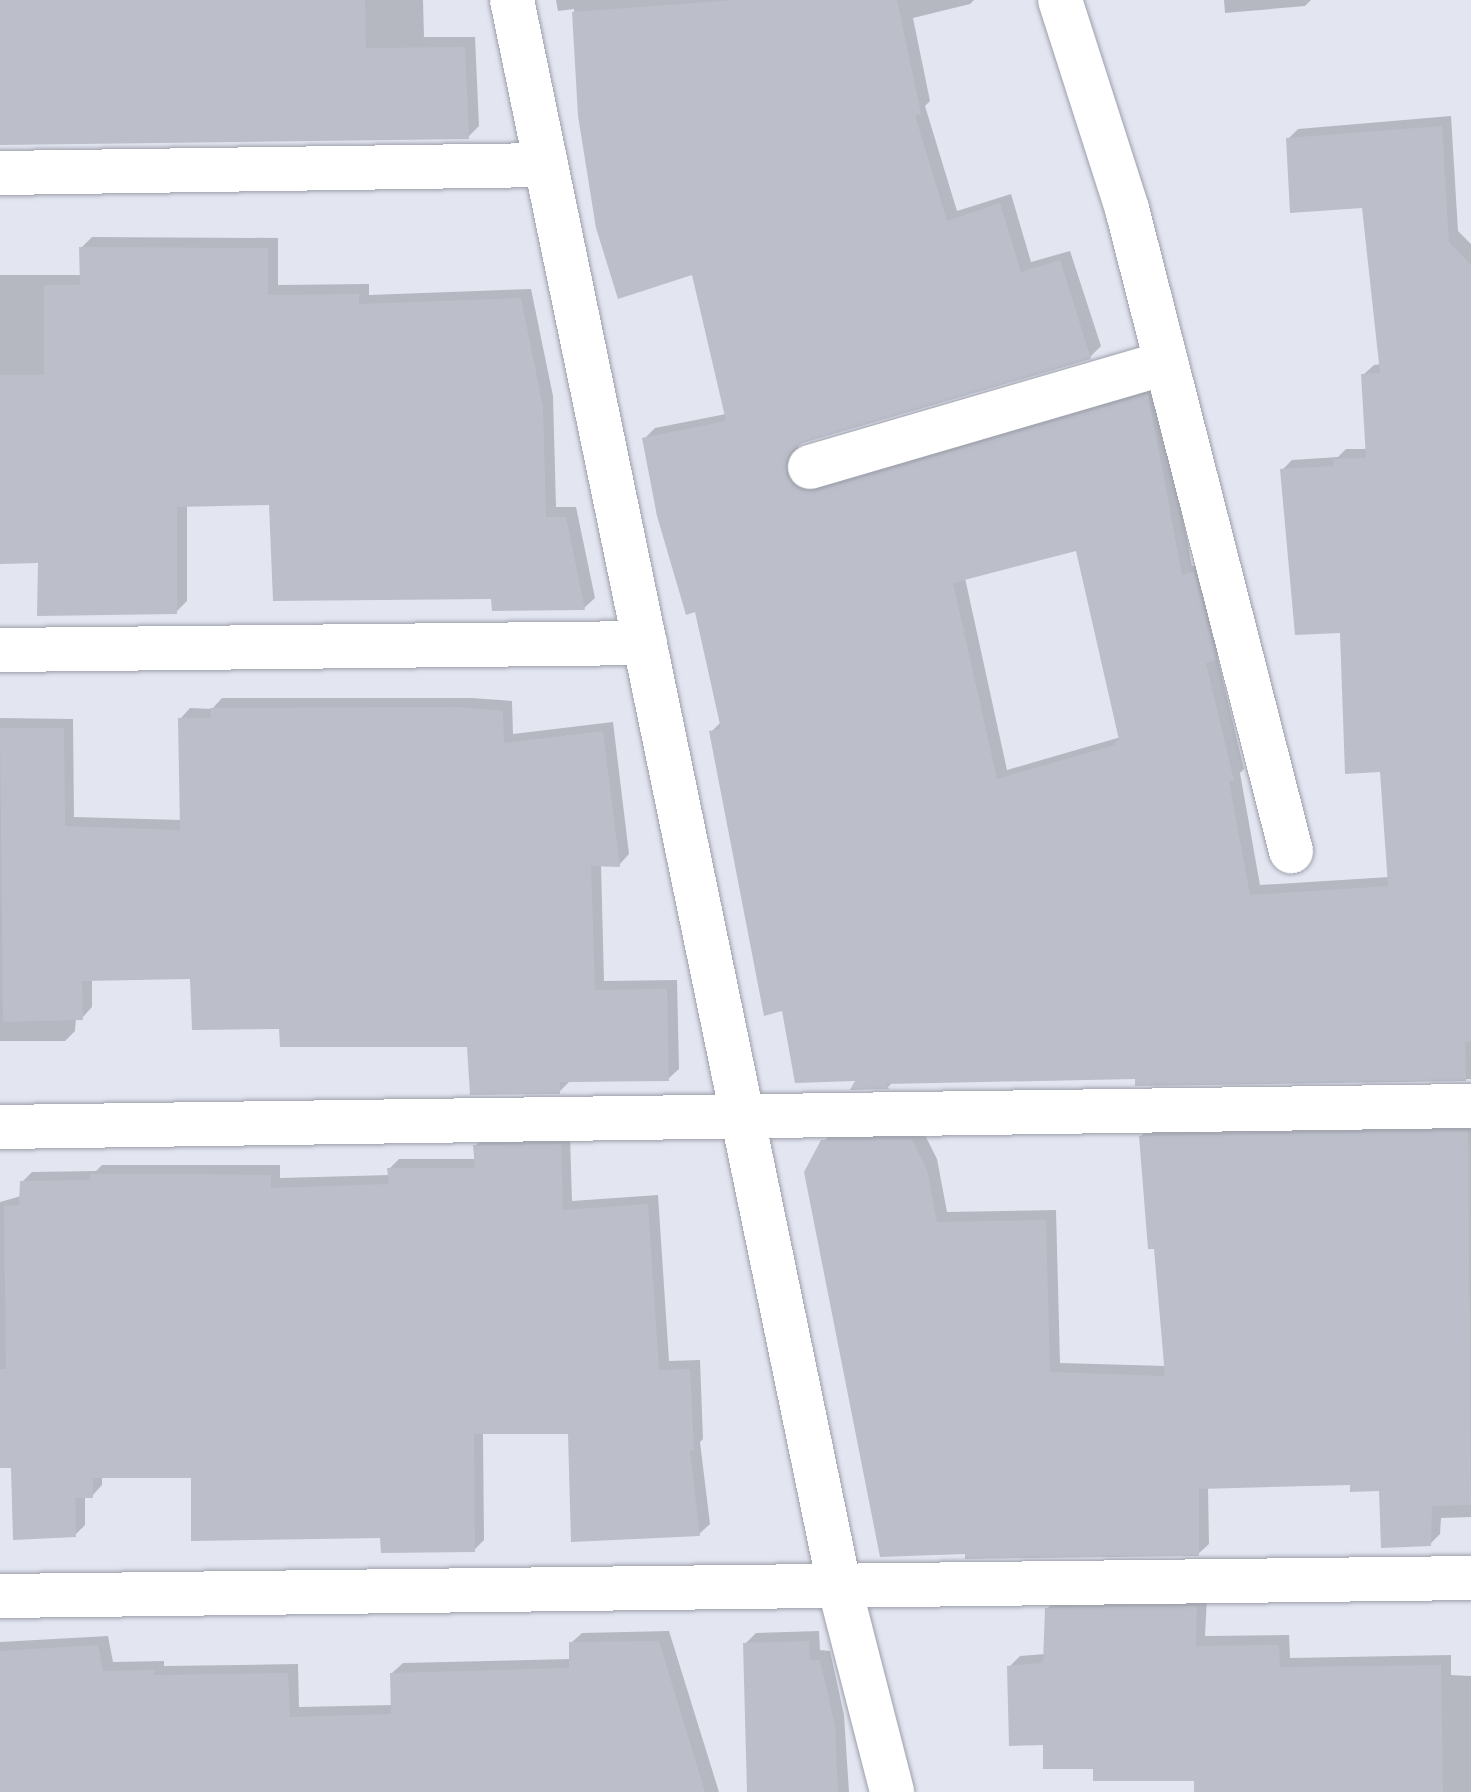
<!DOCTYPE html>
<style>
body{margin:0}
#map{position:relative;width:1471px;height:1792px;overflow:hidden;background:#e3e6f1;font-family:"Fira Sans",sans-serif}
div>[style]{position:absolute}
.shadow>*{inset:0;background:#0003}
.building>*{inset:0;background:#bcbfca}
.roads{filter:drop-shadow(0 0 2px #9c9faa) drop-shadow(0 0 2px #9c9faa)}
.minor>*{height:44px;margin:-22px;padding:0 22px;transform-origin:22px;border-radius:22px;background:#fff}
span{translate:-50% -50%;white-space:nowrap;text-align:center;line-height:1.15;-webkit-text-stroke:6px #e3e6f1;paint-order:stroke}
</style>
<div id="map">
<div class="shadow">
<div style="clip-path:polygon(77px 0,423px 0,424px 37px,475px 37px,479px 126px,468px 137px)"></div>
<div style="clip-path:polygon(evenodd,556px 0,974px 0,970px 4px,913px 18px,930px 101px,925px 106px,957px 211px,1011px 194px,1031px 262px,1070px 251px,1101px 346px,1090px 357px,799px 443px,796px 464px,1158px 385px,1192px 566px,1204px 563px,1225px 648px,1217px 656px,1244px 769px,1240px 773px,1260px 885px,1389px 877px,1382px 770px,1342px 630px,1282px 470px,1292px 460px,1338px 457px,1346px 449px,1368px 449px,1363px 375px,1374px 365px,1381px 364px,1363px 206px,1288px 139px,1298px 129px,1451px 116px,1458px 231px,1471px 244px,1471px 1079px,1137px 1084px,1136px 1077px,893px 1082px,888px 1087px,858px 1079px,784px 1008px,711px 732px,722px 721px,697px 610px,644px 439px,655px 428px,726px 414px,694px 272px,580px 115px,574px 9px,558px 11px,556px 0,1078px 548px,1121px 737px,1007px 770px,965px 578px,1078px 548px)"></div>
<div style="clip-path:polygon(1224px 0,1311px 0,1305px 6px,1225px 13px)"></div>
<div style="clip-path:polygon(92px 237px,278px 238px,278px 285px,369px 284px,369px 295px,531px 289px,553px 396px,556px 507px,576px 507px,595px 598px,584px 608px,493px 597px,271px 503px,187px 504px,187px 601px,176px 612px,40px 561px,0 562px,0 275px,82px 275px,81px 248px)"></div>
<div style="clip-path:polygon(222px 698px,472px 698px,512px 701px,513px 734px,613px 722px,629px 854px,619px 865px,601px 864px,604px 981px,677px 980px,679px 1069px,668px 1079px,569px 1082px,559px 1092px,469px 1045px,281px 1027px,192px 977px,92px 979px,92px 1007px,82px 1018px,76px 1018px,75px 1031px,65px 1041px,0 1041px,0 718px,73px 719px,74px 817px,182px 820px,180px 719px,190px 708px,212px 709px)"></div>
<div style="clip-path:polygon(1471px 1121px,1471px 1517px,1441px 1518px,1440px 1534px,1430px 1544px,1381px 1489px,1352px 1483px,1208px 1487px,1209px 1544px,1198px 1554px,823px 1142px,834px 1131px,922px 1129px,937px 1159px,947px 1212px,1056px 1210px,1060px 1363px,1166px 1366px,1156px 1247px,1141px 1136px,1152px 1126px)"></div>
<div style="clip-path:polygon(570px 1135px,572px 1201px,658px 1195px,669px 1361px,700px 1360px,703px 1439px,700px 1442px,710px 1524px,699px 1534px,570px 1432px,483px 1432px,484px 1540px,474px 1550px,382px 1536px,193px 1476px,102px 1476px,102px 1485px,92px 1496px,85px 1496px,85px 1525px,75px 1535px,13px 1466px,0 1466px,0 1202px,21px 1196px,22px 1182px,32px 1172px,96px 1171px,102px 1165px,280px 1165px,280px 1178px,390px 1175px,389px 1169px,399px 1159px,476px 1159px,475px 1146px,486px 1136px)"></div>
<div style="clip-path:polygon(1207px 1597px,1205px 1636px,1289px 1635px,1290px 1658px,1451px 1655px,1451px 1675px,1471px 1676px,1471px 1792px,1307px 1792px,1009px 1667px,1020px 1656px,1045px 1654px,1047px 1609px,1057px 1598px)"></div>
<div style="clip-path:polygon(669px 1631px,719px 1792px,0 1792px,0 1642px,108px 1636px,113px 1662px,164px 1661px,164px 1666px,298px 1664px,299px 1707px,392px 1705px,392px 1673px,403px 1663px,571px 1659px,571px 1643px,582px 1633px)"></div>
<div style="clip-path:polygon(819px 1631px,820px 1650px,830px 1651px,844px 1715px,849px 1792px,749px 1792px,746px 1643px,756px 1633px)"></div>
</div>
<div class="building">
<div style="clip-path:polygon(0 0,365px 0,366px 48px,465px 47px,469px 139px,0 145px)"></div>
<div style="clip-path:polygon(evenodd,735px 0,897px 0,921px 114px,915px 115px,947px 221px,1000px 203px,1021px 272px,1060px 260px,1091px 359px,803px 443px,793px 449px,786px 460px,786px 475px,793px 486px,803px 491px,817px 491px,1148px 394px,1182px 575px,1194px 572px,1216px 660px,1206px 663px,1234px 781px,1229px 781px,1250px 895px,1388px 886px,1380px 772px,1345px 774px,1340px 633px,1295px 635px,1280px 469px,1334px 466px,1333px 459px,1366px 458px,1361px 374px,1380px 373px,1362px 208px,1290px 213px,1286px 138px,1442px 126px,1449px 242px,1471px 265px,1471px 1041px,1465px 1042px,1466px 1081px,1135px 1086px,1135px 1079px,886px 1084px,889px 1089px,850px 1090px,855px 1081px,795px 1083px,782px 1011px,764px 1016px,709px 731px,721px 729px,695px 612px,686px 615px,657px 516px,642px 438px,726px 421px,692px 275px,618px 299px,596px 228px,578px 116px,572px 12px,735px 0,1076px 551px,1119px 740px,1115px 741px,1115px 745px,997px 779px,953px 583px,1076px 551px)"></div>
<div style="clip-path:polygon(79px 247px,268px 248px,268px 295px,359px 294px,359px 304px,521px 298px,543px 407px,546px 517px,566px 517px,585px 610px,492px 611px,491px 599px,273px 601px,269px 505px,177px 507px,177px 614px,37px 616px,38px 563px,0 564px,0 375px,44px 375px,44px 285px,80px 285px)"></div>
<div style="clip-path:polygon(460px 707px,503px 711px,504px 743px,603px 731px,620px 867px,591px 866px,595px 990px,667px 989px,669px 1081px,560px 1082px,560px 1094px,470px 1095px,467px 1047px,280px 1047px,279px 1029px,192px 1030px,190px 979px,82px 981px,83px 1020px,3px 1022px,0 728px,64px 728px,65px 826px,180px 830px,178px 718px,211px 718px,210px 708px)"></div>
<div style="clip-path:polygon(1468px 1131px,1471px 1505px,1432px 1506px,1431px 1546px,1381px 1548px,1379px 1491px,1350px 1492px,1350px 1485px,1199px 1489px,1199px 1556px,965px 1559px,965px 1554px,880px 1557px,804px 1172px,821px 1140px,912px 1139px,927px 1170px,937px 1222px,1046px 1220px,1050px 1372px,1165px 1376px,1154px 1249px,1148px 1249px,1139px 1136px)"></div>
<div style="clip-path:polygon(561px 1144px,563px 1210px,648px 1204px,659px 1370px,690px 1369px,694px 1451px,690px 1451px,700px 1536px,571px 1542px,568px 1434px,474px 1434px,475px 1552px,381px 1553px,380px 1538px,191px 1541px,191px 1478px,93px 1478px,93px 1498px,75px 1498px,76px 1537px,13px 1540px,11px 1468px,0 1468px,0 1369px,6px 1369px,4px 1206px,19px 1205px,20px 1181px,90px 1180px,90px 1174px,181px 1174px,271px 1175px,271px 1188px,389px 1184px,387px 1168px,475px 1168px,473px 1145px)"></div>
<div style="clip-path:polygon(1197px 1606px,1196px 1646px,1279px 1645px,1280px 1667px,1441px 1665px,1443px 1792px,1194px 1792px,1194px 1781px,1093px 1781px,1093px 1769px,1043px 1769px,1043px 1745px,1009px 1746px,1007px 1666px,1043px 1663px,1045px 1608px)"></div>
<div style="clip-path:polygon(659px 1641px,705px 1792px,0 1792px,0 1651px,98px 1645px,103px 1671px,155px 1670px,154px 1675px,288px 1673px,290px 1717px,391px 1714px,390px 1673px,569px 1668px,569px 1642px)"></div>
<div style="clip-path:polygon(809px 1641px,810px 1660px,820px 1660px,835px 1726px,838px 1792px,747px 1792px,743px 1643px)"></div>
</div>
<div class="roads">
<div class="minor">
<div style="left:512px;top:0;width:1618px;rotate:78.34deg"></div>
<div style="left:839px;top:1585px;width:214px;rotate:75.6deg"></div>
<div style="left:1060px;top:0;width:219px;rotate:72.2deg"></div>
<div style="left:1127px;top:209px;width:663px;rotate:75.67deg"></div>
<div style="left:0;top:173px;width:546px;rotate:-0.84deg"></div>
<div style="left:810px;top:467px;width:371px;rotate:-16.3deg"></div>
<div style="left:0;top:650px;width:645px;rotate:-0.62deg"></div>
<div style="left:0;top:1127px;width:1471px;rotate:-0.82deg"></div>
<div style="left:0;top:1596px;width:1471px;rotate:-0.7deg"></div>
</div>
</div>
</div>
